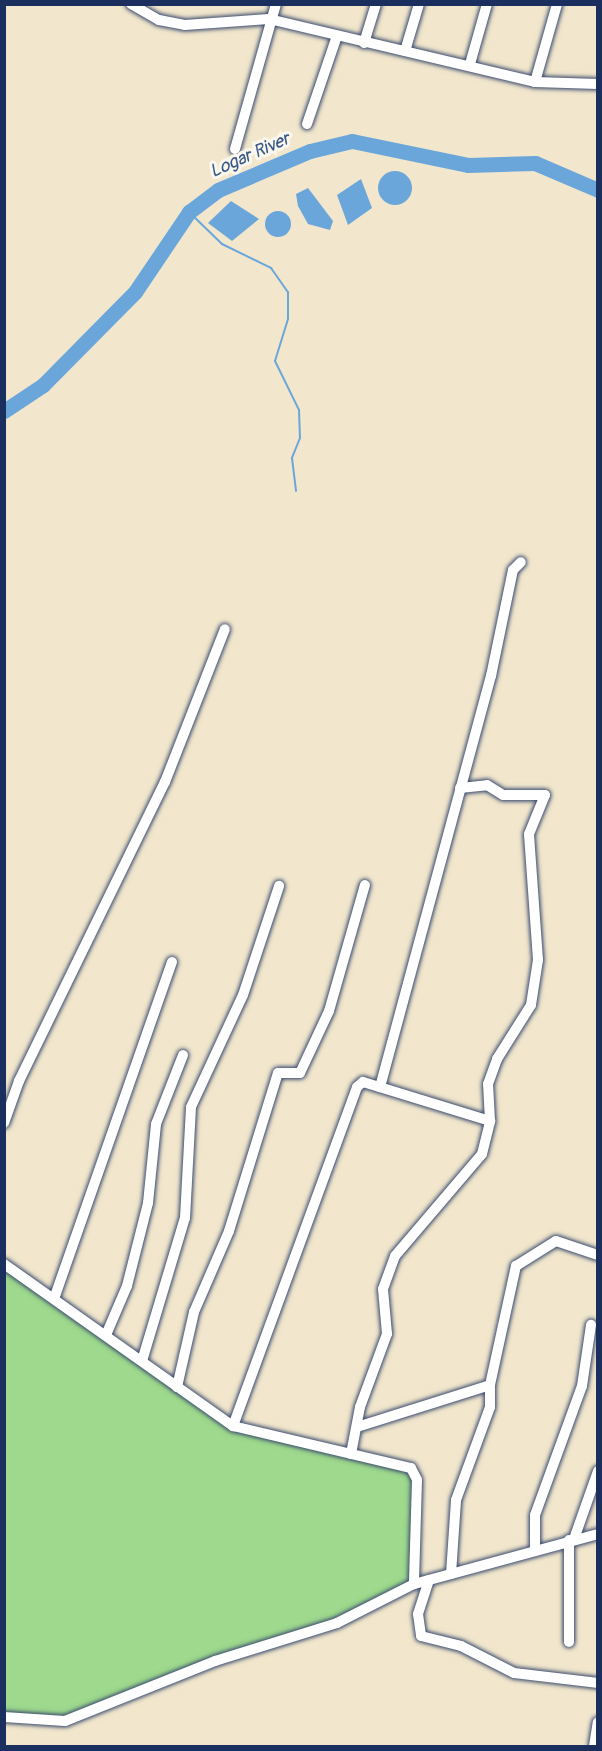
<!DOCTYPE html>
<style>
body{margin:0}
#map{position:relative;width:602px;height:1751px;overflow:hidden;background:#f2e7cd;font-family:Pangolin,sans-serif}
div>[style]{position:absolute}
.green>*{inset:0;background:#9ed98d}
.water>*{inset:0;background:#6ba6db}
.round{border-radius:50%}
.stream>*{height:2px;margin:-1px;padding:0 1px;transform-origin:1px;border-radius:1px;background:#6ba6db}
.river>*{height:15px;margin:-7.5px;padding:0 7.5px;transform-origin:7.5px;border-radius:7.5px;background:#6ba6db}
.roads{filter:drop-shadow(0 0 2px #3b4b6f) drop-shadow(0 0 2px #3b4b6f)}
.street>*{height:10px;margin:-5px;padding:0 5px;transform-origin:5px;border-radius:5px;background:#fff}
span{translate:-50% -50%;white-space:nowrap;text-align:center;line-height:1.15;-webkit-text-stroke:6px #fbf7ec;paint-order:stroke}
.water-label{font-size:18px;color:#37598a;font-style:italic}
.frame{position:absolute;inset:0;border:6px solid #1b2f5e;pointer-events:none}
</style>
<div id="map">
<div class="green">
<div style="clip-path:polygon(4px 1264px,233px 1426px,416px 1472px,414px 1584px,356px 1615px,215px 1661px,65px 1721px,5px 1717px)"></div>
</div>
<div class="water">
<div class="round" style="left:378px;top:171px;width:34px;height:34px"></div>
<div style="clip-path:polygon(361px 179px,372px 208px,348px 225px,337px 195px)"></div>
<div style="clip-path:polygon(308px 188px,333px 221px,330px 230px,308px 224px,298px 206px,296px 194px)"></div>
<div style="clip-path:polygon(231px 201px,259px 219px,232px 241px,208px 223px)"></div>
<div class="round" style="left:265px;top:211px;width:26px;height:26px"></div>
</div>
<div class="stream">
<div style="left:189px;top:212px;width:46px;rotate:44.1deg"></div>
<div style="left:222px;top:244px;width:55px;rotate:26.1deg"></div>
<div style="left:271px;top:268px;width:29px;rotate:55deg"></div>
<div style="left:288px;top:292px;width:27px;rotate:90deg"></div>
<div style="left:288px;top:319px;width:44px;rotate:107.2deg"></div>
<div style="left:275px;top:361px;width:55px;rotate:63.9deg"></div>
<div style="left:299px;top:410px;width:28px;rotate:88deg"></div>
<div style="left:300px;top:438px;width:22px;rotate:112deg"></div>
<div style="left:292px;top:458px;width:33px;rotate:83deg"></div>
</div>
<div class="river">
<div style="left:4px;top:411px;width:47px;rotate:-33.7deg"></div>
<div style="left:43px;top:385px;width:131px;rotate:-45.3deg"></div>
<div style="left:135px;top:292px;width:97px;rotate:-56deg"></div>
<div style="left:189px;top:212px;width:36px;rotate:-37deg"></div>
<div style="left:218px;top:190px;width:100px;rotate:-23deg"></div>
<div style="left:310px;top:151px;width:43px;rotate:-13.4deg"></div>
<div style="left:352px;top:141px;width:118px;rotate:11.7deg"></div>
<div style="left:468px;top:165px;width:67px;rotate:-1.7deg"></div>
<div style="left:535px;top:163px;width:69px;rotate:23.2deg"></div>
</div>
<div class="roads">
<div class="street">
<div style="left:131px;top:4px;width:32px;rotate:30deg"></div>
<div style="left:159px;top:20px;width:26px;rotate:11deg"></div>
<div style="left:185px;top:25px;width:84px;rotate:-4.1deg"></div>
<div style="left:269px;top:19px;width:273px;rotate:13.3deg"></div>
<div style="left:535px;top:82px;width:63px;rotate:1.8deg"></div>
<div style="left:364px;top:43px;width:41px;rotate:-72.9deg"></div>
<div style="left:405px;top:51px;width:49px;rotate:-73.4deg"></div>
<div style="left:470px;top:64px;width:62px;rotate:-74.2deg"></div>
<div style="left:535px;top:82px;width:81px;rotate:-74.2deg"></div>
<div style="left:307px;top:124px;width:93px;rotate:-71.2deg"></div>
<div style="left:235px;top:149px;width:151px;rotate:-74.2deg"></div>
<div style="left:460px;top:788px;width:27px;rotate:-6deg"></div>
<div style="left:487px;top:785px;width:19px;rotate:32deg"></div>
<div style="left:503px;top:795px;width:42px"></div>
<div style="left:380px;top:1087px;width:426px;rotate:-74.9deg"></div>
<div style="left:491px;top:676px;width:108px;rotate:-78.3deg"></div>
<div style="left:513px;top:570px;width:11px;rotate:-45deg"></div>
<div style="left:4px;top:1123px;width:45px;rotate:-70.3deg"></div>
<div style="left:19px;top:1081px;width:333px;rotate:-64deg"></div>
<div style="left:165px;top:782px;width:164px;rotate:-68.6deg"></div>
<div style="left:4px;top:1264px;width:281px;rotate:35.3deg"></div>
<div style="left:233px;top:1426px;width:183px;rotate:13.3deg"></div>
<div style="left:411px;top:1468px;width:13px;rotate:63deg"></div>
<div style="left:417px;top:1480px;width:104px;rotate:91.7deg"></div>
<div style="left:55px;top:1296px;width:354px;rotate:-70.7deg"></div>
<div style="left:106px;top:1335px;width:53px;rotate:-66.8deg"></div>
<div style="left:127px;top:1286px;width:86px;rotate:-75.8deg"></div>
<div style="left:148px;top:1203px;width:79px;rotate:-84.2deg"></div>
<div style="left:156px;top:1124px;width:74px;rotate:-68.6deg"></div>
<div style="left:142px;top:1361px;width:149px;rotate:-73.3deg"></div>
<div style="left:185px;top:1218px;width:111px;rotate:-86.9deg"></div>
<div style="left:191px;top:1107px;width:123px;rotate:-65.1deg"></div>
<div style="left:243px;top:995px;width:115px;rotate:-71.7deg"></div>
<div style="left:177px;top:1387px;width:77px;rotate:-77.2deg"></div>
<div style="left:194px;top:1312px;width:88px;rotate:-66.6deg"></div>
<div style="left:229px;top:1231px;width:165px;rotate:-72.8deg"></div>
<div style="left:278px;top:1073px;width:22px"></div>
<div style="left:300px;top:1073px;width:68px;rotate:-64.9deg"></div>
<div style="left:329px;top:1011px;width:131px;rotate:-74.1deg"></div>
<div style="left:233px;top:1426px;width:361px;rotate:-69.9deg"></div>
<div style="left:357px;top:1087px;width:8px;rotate:-40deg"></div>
<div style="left:363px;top:1082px;width:133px;rotate:17.1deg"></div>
<div style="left:357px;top:1427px;width:139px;rotate:-17.5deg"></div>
<div style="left:490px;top:1385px;width:122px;rotate:-77.7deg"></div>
<div style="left:516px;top:1266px;width:47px;rotate:-32deg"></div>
<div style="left:556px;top:1241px;width:44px;rotate:18.4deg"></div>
<div style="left:351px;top:1454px;width:48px;rotate:-79.2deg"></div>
<div style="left:360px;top:1407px;width:78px;rotate:-69.7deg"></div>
<div style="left:387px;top:1334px;width:45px;rotate:-95.1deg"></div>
<div style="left:383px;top:1289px;width:35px;rotate:-70deg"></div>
<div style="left:395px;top:1256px;width:134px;rotate:-49.5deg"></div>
<div style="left:482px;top:1154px;width:34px;rotate:-76deg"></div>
<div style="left:490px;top:1121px;width:37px;rotate:-93deg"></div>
<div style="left:488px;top:1084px;width:27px;rotate:-70deg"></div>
<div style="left:497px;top:1059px;width:64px;rotate:-57.8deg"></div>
<div style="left:531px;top:1005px;width:46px;rotate:-81.2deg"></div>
<div style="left:538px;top:960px;width:126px;rotate:-94.1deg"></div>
<div style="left:529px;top:834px;width:42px;rotate:-67.7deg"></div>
<div style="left:574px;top:1539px;width:72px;rotate:-70.6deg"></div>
<div style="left:535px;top:1550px;width:35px;rotate:-90deg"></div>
<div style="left:535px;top:1515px;width:137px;rotate:-70deg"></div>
<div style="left:582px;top:1386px;width:62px;rotate:-81.6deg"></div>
<div style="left:451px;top:1574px;width:74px;rotate:-86.1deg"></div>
<div style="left:456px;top:1500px;width:99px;rotate:-69.9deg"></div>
<div style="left:490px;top:1407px;width:22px;rotate:-90deg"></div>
<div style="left:429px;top:1580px;width:36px;rotate:108deg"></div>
<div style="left:418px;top:1614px;width:22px;rotate:82deg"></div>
<div style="left:421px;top:1636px;width:41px;rotate:14deg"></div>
<div style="left:461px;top:1646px;width:59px;rotate:27deg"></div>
<div style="left:514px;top:1673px;width:85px;rotate:6.8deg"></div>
<div style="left:569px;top:1642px;width:102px;rotate:-90deg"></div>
<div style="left:4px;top:1717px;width:61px;rotate:3.8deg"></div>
<div style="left:65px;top:1721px;width:162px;rotate:-21.8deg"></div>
<div style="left:215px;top:1661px;width:128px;rotate:-17.3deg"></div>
<div style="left:337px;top:1623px;width:86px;rotate:-26.9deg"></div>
<div style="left:414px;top:1584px;width:191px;rotate:-15.2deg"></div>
<div style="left:594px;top:1746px;width:24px;rotate:-81deg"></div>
</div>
</div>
<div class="water-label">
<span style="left:250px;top:156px;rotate:-24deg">Logar River</span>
</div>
<div class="frame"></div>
</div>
